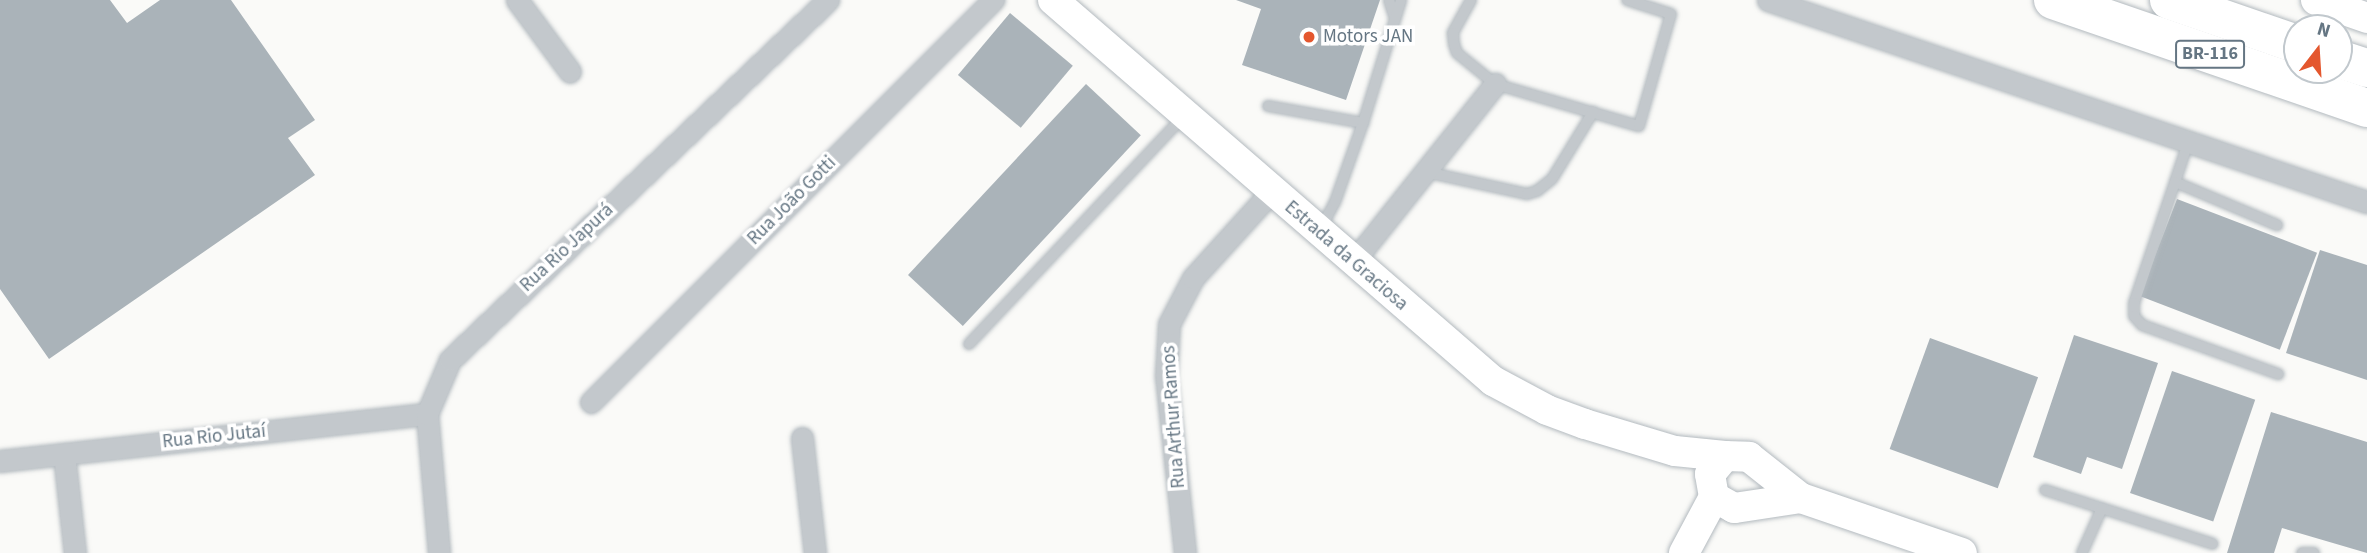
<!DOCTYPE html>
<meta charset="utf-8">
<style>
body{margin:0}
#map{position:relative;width:2367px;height:553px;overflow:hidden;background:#fafaf8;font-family:"Source Sans 3",sans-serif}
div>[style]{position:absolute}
.building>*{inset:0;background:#aab3b9;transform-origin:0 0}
.roads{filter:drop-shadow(0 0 2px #b3babf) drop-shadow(0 0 2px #b3babf)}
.lane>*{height:10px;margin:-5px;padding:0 5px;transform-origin:5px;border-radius:5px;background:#c3c8cc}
.street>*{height:21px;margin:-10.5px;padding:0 10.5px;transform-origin:10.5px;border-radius:10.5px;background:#c3c8cc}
.secondary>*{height:30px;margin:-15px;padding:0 15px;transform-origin:15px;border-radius:15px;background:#fff}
.highway>*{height:38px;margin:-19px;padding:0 19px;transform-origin:19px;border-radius:19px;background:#fff}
.dots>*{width:19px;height:19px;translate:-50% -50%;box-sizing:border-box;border:4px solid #fff;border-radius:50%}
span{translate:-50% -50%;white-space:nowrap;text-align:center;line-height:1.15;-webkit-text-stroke:7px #fff;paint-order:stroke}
.shield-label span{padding:2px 5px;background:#fff;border:2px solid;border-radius:5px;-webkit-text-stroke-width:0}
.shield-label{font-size:18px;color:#657683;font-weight:700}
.poi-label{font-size:19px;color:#657683}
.left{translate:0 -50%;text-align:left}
.street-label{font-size:19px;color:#657683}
.north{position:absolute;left:2283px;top:14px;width:70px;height:70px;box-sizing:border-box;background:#fff;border:2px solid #c1c8cd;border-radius:50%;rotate:17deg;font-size:19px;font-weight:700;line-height:28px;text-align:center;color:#657683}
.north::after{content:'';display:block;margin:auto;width:24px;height:32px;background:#e4572e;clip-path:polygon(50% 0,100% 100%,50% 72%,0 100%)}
</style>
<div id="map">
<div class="building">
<div style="clip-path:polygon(0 0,110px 0,127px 23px,160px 0,231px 0,315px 120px,288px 138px,315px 175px,49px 359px,0 289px)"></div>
<div style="clip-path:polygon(1236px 0,1380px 0,1346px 100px,1242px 65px,1261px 9px)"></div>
<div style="left:1010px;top:13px;width:82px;height:81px;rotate:40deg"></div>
<div style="left:1086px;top:84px;width:75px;height:261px;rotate:43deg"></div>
<div style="left:2177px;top:199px;width:150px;height:104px;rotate:21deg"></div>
<div style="clip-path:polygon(2320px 250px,2367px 265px,2367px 380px,2286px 353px)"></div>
<div style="clip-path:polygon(2074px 335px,2158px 363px,2122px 469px,2087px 457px,2081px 474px,2033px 457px)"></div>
<div style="left:1930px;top:338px;width:115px;height:118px;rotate:20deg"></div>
<div style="left:2172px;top:371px;width:88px;height:129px;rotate:19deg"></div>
<div style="clip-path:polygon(2271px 412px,2367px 442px,2367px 553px,2282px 528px,2274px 553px,2227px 553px)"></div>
</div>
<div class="roads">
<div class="lane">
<div style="left:1389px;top:0;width:19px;rotate:72deg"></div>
<div style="left:1471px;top:0;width:38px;rotate:119deg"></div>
<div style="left:1453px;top:33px;width:11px;rotate:85deg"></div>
<div style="left:1454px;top:44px;width:9px;rotate:72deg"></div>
<div style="left:1457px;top:53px;width:49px;rotate:39.2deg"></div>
<div style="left:1495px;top:84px;width:150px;rotate:16.3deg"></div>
<div style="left:1639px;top:126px;width:116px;rotate:-74.1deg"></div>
<div style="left:1671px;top:14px;width:46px;rotate:-162.3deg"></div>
<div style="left:1268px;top:106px;width:97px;rotate:10.1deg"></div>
<div style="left:2188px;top:143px;width:41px;rotate:108.4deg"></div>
<div style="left:2175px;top:182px;width:111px;rotate:22.9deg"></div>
<div style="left:1426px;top:172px;width:103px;rotate:12.3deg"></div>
<div style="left:1527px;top:194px;width:10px;rotate:-17deg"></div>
<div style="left:1537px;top:191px;width:19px;rotate:-39deg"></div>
<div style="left:1552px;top:179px;width:79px;rotate:-58.5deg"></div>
<div style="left:2175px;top:182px;width:128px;rotate:108.7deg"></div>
<div style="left:2134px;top:303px;width:13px;rotate:90deg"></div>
<div style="left:2134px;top:316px;width:12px;rotate:48deg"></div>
<div style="left:2142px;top:325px;width:145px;rotate:19.8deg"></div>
<div style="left:1320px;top:230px;width:32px;rotate:-62deg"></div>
<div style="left:1335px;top:202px;width:84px;rotate:-70.5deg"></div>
<div style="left:1363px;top:123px;width:129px;rotate:-72.8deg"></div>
<div style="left:969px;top:344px;width:312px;rotate:-46.7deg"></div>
<div style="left:2045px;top:490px;width:176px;rotate:17.8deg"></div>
<div style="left:2082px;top:553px;width:49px;rotate:-66deg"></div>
<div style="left:2302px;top:553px;width:12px"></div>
</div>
<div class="street">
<div style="left:517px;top:0;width:89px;rotate:53.6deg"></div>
<div style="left:1768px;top:0;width:632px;rotate:18.64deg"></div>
<div style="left:1353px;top:262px;width:228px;rotate:-51.4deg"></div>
<div style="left:591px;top:402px;width:569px;rotate:-45deg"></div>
<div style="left:802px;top:438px;width:116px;rotate:83.6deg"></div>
<div style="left:64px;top:454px;width:100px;rotate:83.7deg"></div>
<div style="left:0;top:461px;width:430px;rotate:-6.3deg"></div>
<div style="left:439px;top:553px;width:140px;rotate:-94.9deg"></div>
<div style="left:427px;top:414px;width:59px;rotate:-66.9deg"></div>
<div style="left:450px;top:360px;width:522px;rotate:-43.6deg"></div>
<div style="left:1185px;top:553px;width:178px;rotate:-96.1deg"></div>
<div style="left:1166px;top:376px;width:52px;rotate:-86.7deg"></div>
<div style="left:1169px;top:324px;width:52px;rotate:-62.4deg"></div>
<div style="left:1193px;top:278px;width:118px;rotate:-47.8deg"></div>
</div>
<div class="secondary">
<div style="left:1053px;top:0;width:582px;rotate:40.89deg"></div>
<div style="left:1493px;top:381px;width:61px;rotate:28.2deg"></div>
<div style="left:1547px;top:410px;width:40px;rotate:20.2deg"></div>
<div style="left:1585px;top:424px;width:94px;rotate:16.7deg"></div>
<div style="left:1675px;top:451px;width:50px;rotate:5.7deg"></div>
<div style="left:2316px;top:0;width:54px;rotate:19.4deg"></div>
<div style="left:1801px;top:498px;width:68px;rotate:171.5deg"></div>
<div style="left:1734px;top:508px;width:23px;rotate:-151deg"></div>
<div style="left:1714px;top:497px;width:23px;rotate:-100deg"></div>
<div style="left:1710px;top:474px;width:23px;rotate:-50deg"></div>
<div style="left:1725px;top:456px;width:24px;rotate:2deg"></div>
<div style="left:1749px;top:457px;width:66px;rotate:38.3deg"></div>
<div style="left:1801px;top:498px;width:170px;rotate:18.9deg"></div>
<div style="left:1684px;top:553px;width:64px;rotate:-61.8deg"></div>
</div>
<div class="highway">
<div style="left:2053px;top:0;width:332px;rotate:19deg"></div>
<div style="left:2169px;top:0;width:135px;rotate:19deg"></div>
<div style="left:2339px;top:59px;width:29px;rotate:18deg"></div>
</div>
</div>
<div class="dots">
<div style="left:1309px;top:37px;background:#e4572e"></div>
</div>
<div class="shield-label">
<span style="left:2210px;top:54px">BR-116</span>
</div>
<div class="poi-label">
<span class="left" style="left:1323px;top:37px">Motors JAN</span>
</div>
<div class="street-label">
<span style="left:792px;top:201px;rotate:-45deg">Rua João Gotti</span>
<span style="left:567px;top:248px;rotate:-43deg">Rua Rio Japurá</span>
<span style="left:1346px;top:256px;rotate:41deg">Estrada da Graciosa</span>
<span style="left:1174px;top:417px;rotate:-94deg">Rua Arthur Ramos</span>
<span style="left:214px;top:437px;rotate:-6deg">Rua Rio Jutaí</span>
</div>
<div class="north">N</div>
</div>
